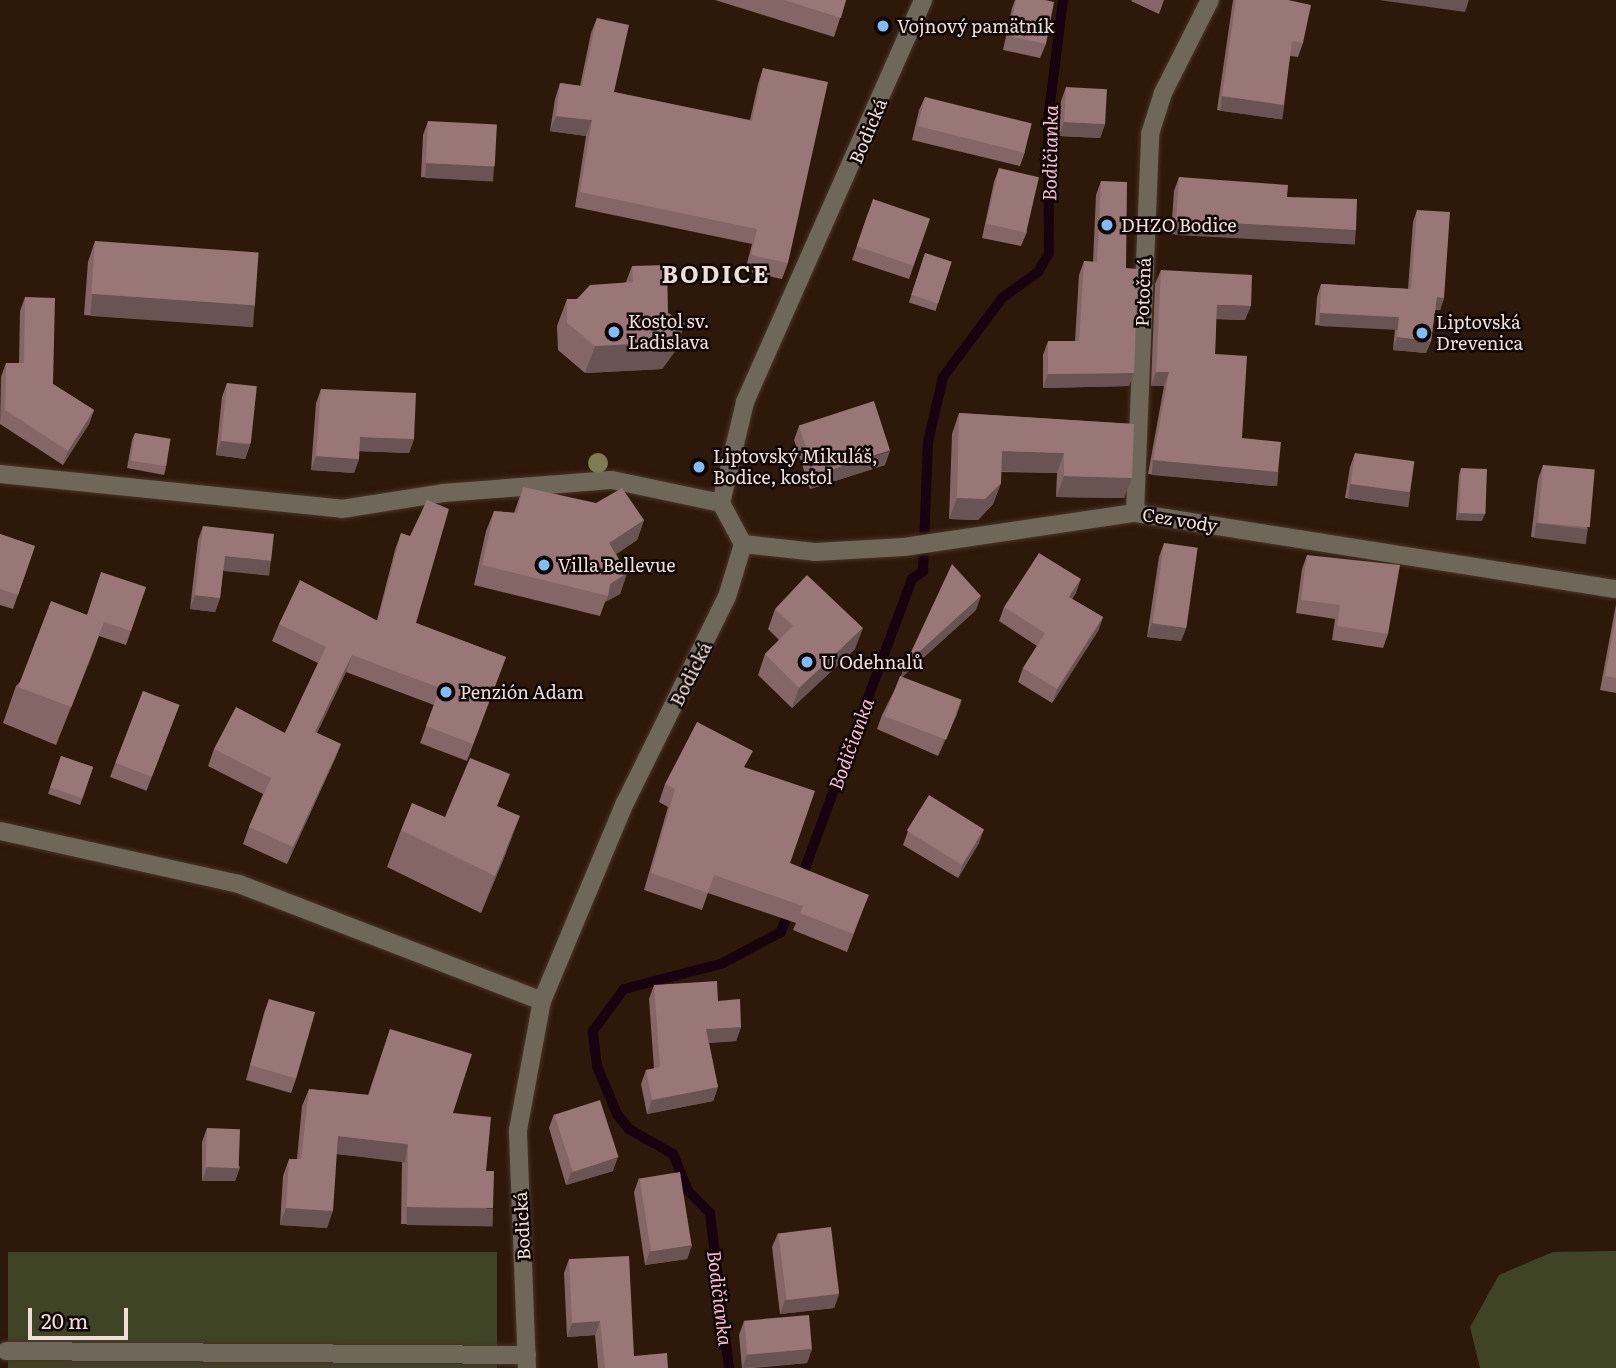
<!DOCTYPE html>
<meta charset="utf-8">
<style>
body{margin:0}
#map{position:relative;width:1616px;height:1368px;overflow:hidden;background:#2e180a;font-family:Literata,serif}
div>[style]{position:absolute}
.green>*{inset:0;background:#3f4426;transform-origin:0 0}
.stream>*{height:10px;margin:-5px;padding:0 5px;transform-origin:5px;border-radius:5px;background:#18020f}
.roads{filter:drop-shadow(0 0 2px #493427) drop-shadow(0 0 2px #493427)}
.minor>*{height:18px;margin:-9px;padding:0 9px;transform-origin:9px;border-radius:9px;background:#6f685a}
.trees>*{width:20px;height:20px;margin:-10px;border-radius:50%;background:#7f7c54}
.wall>*{inset:0;background:#836665;transform-origin:0 0}
.shaded-wall>*{inset:0;background:#6a5353;transform-origin:0 0}
.building>*{inset:0;background:#987776;transform-origin:0 0}
.dots>*{width:19px;height:19px;translate:-50% -50%;box-sizing:border-box;border:4px solid #0f0603;border-radius:50%}
span{translate:-50% -50%;white-space:nowrap;text-align:center;line-height:1.15;-webkit-text-stroke:5px #0f0603;paint-order:stroke}
.poi-label{font-size:18px;color:#efdfd6}
.left{translate:0 -50%;text-align:left}
.street-label{font-size:18px;color:#efdfd6}
.water-label{font-size:19px;color:#f8bbdb;font-style:italic}
.district-label{font-size:24px;color:#efdfd6;font-weight:700;letter-spacing:2px}
.scale{position:absolute;left:28px;top:1308px;width:100px;height:32px;box-sizing:border-box;border:4px solid #efdfd6;border-top:0;padding-left:9px;font-size:21px;line-height:24px;white-space:nowrap;color:#efdfd6;-webkit-text-stroke:5px #0f0603;paint-order:stroke}
</style>
<div id="map">
<div class="green">
<div style="clip-path:polygon(1616px 1251px,1616px 1368px,1480px 1368px,1470px 1327px,1499px 1275px,1553px 1252px)"></div>
<div style="left:497px;top:1252px;width:116px;height:489px;rotate:90deg"></div>
</div>
<div class="stream">
<div style="left:801px;top:879px;width:320px;rotate:-69.7deg"></div>
<div style="left:912px;top:579px;width:14px;rotate:-36deg"></div>
<div style="left:923px;top:571px;width:129px;rotate:-87.8deg"></div>
<div style="left:928px;top:442px;width:67px;rotate:-77deg"></div>
<div style="left:943px;top:377px;width:99px;rotate:-53.2deg"></div>
<div style="left:1002px;top:298px;width:44px;rotate:-35.8deg"></div>
<div style="left:1038px;top:272px;width:22px;rotate:-60deg"></div>
<div style="left:1049px;top:253px;width:133px;rotate:-90.4deg"></div>
<div style="left:1048px;top:120px;width:121px;rotate:-82.9deg"></div>
<div style="left:729px;top:1368px;width:156px;rotate:-97deg"></div>
<div style="left:710px;top:1213px;width:31px;rotate:-135deg"></div>
<div style="left:688px;top:1191px;width:40px;rotate:-112deg"></div>
<div style="left:673px;top:1154px;width:51px;rotate:-150.4deg"></div>
<div style="left:629px;top:1129px;width:19px;rotate:-129deg"></div>
<div style="left:617px;top:1114px;width:52px;rotate:-112.6deg"></div>
<div style="left:597px;top:1066px;width:35px;rotate:-97deg"></div>
<div style="left:593px;top:1031px;width:52px;rotate:-53.6deg"></div>
<div style="left:624px;top:989px;width:100px;rotate:-14.5deg"></div>
<div style="left:721px;top:964px;width:68px;rotate:-28.1deg"></div>
<div style="left:781px;top:932px;width:23px;rotate:-70deg"></div>
</div>
<div class="roads">
<div class="minor">
<div style="left:0;top:474px;width:344px;rotate:5.8deg"></div>
<div style="left:342px;top:509px;width:102px;rotate:-9deg"></div>
<div style="left:443px;top:493px;width:169px;rotate:-4.4deg"></div>
<div style="left:612px;top:480px;width:111px;rotate:11.9deg"></div>
<div style="left:1135px;top:513px;width:379px;rotate:-87.7deg"></div>
<div style="left:1150px;top:134px;width:43px;rotate:-72.4deg"></div>
<div style="left:1163px;top:93px;width:104px;rotate:-63.2deg"></div>
<div style="left:743px;top:544px;width:72px;rotate:6.3deg"></div>
<div style="left:815px;top:552px;width:89px;rotate:-3.2deg"></div>
<div style="left:904px;top:547px;width:233px;rotate:-8.4deg"></div>
<div style="left:1135px;top:513px;width:487px;rotate:9deg"></div>
<div style="left:0;top:831px;width:245px;rotate:12.5deg"></div>
<div style="left:239px;top:884px;width:325px;rotate:21.1deg"></div>
<div style="left:6px;top:1351px;width:521px;rotate:0.44deg"></div>
<div style="left:527px;top:1368px;width:238px;rotate:-92.2deg"></div>
<div style="left:518px;top:1130px;width:131px;rotate:-79.5deg"></div>
<div style="left:542px;top:1001px;width:215px;rotate:-67.3deg"></div>
<div style="left:625px;top:803px;width:230px;rotate:-63.7deg"></div>
<div style="left:727px;top:597px;width:55px;rotate:-73.2deg"></div>
<div style="left:743px;top:544px;width:47px;rotate:-118.2deg"></div>
<div style="left:721px;top:503px;width:104px;rotate:-76.6deg"></div>
<div style="left:745px;top:402px;width:440px;rotate:-66.1deg"></div>
</div>
</div>
<div class="trees">
<div style="left:598px;top:463px"></div>
</div>
<div class="wall">
<div style="clip-path:polygon(715px 0,846px 0,834px 37px)"></div>
<div style="clip-path:polygon(1015px 0,1045px 0,1046px 44px,1040px 58px,1003px 50px,1012px 8px)"></div>
<div style="clip-path:polygon(1132px 0,1164px 0,1159px 14px,1131px 1px)"></div>
<div style="clip-path:polygon(1233px 0,1288px 0,1303px 43px,1298px 57px,1290px 56px,1279px 119px,1217px 110px)"></div>
<div style="clip-path:polygon(597px 18px,614px 92px,750px 120px,758px 84px,763px 68px,788px 263px,782px 279px,745px 271px,752px 244px,575px 207px,586px 136px,550px 131px,555px 99px,560px 83px,580px 86px,591px 33px)"></div>
<div style="clip-path:polygon(1066px 87px,1105px 124px,1100px 138px,1059px 136px,1061px 101px)"></div>
<div style="clip-path:polygon(925px 97px,1025px 152px,1020px 166px,912px 140px,919px 110px)"></div>
<div style="clip-path:polygon(428px 121px,494px 167px,489px 181px,421px 177px,423px 135px)"></div>
<div style="clip-path:polygon(999px 168px,1027px 232px,1021px 246px,982px 238px,994px 182px)"></div>
<div style="clip-path:polygon(1179px 177px,1287px 197px,1356px 230px,1351px 244px,1171px 234px,1174px 191px)"></div>
<div style="clip-path:polygon(1101px 181px,1126px 268px,1134px 373px,1129px 386px,1043px 388px,1043px 355px,1048px 341px,1075px 341px,1079px 275px,1084px 261px,1093px 262px,1096px 195px)"></div>
<div style="clip-path:polygon(1417px 210px,1444px 298px,1440px 310px,1435px 310px,1431px 341px,1426px 353px,1393px 350px,1395px 329px,1315px 325px,1317px 297px,1321px 284px,1408px 289px,1413px 222px)"></div>
<div style="clip-path:polygon(868px 213px,930px 219px,909px 279px,852px 260px)"></div>
<div style="clip-path:polygon(95px 241px,255px 305px,248px 326px,84px 315px,88px 262px)"></div>
<div style="left:925px;top:253px;width:28px;height:52px;rotate:18deg"></div>
<div style="clip-path:polygon(632px 266px,668px 313px,676px 350px,662px 369px,585px 373px,558px 350px,557px 326px,567px 299px,577px 299px,626px 282px)"></div>
<div style="clip-path:polygon(1161px 270px,1245px 320px,1216px 319px,1215px 354px,1242px 438px,1278px 472px,1273px 486px,1148px 474px,1164px 386px,1151px 386px,1155px 284px)"></div>
<div style="clip-path:polygon(25px 297px,53px 384px,94px 410px,89px 424px,63px 465px,0 424px,1px 377px,6px 363px,19px 363px,20px 311px)"></div>
<div style="clip-path:polygon(227px 383px,250px 445px,245px 459px,216px 455px,222px 397px)"></div>
<div style="clip-path:polygon(321px 389px,414px 439px,409px 453px,359px 451px,359px 459px,354px 473px,311px 470px,316px 403px)"></div>
<div style="clip-path:polygon(959px 413px,1134px 424px,1124px 498px,1056px 497px,1057px 473px,1001px 472px,1001px 483px,993px 504px,978px 520px,949px 519px,952px 434px)"></div>
<div style="clip-path:polygon(799px 426px,885px 465px,810px 489px,794px 440px)"></div>
<div style="clip-path:polygon(135px 433px,166px 467px,164px 475px,127px 468px,132px 440px)"></div>
<div style="clip-path:polygon(1355px 453px,1410px 492px,1405px 506px,1345px 498px,1350px 467px)"></div>
<div style="clip-path:polygon(1543px 465px,1588px 529px,1583px 543px,1531px 537px,1538px 479px)"></div>
<div style="clip-path:polygon(1461px 468px,1482px 521px,1456px 520px,1459px 475px)"></div>
<div style="clip-path:polygon(523px 487px,644px 520px,637px 540px,616px 554px,627px 573px,620px 594px,605px 602px,600px 616px,474px 585px,486px 531px,494px 511px,514px 513px)"></div>
<div style="clip-path:polygon(203px 526px,266px 575px,223px 570px,220px 598px,215px 612px,190px 609px,198px 540px)"></div>
<div style="clip-path:polygon(401px 533px,416px 623px,506px 657px,467px 761px,420px 743px,434px 705px,346px 672px,317px 733px,341px 744px,334px 761px,287px 864px,243px 844px,249px 827px,263px 794px,208px 766px,214px 749px,285px 733px,318px 663px,272px 641px,279px 624px,377px 620px,395px 550px)"></div>
<div style="clip-path:polygon(0 534px,35px 546px,13px 609px,0 605px)"></div>
<div style="clip-path:polygon(1164px 543px,1186px 628px,1181px 641px,1147px 637px,1159px 557px)"></div>
<div style="clip-path:polygon(1307px 555px,1388px 634px,1383px 648px,1332px 640px,1335px 619px,1296px 613px,1302px 569px)"></div>
<div style="clip-path:polygon(146px 587px,126px 645px,99px 636px,56px 745px,3px 723px,16px 686px,86px 615px)"></div>
<div style="clip-path:polygon(1076px 593px,1072px 599px,1103px 617px,1098px 631px,1052px 703px,1018px 682px,1023px 668px,1037px 646px,999px 621px,1004px 607px)"></div>
<div style="clip-path:polygon(1616px 604px,1616px 693px,1600px 690px)"></div>
<div style="clip-path:polygon(775px 609px,855px 649px,792px 708px,758px 675px,765px 654px,779px 640px,768px 629px)"></div>
<div style="clip-path:polygon(976px 610px,902px 677px,957px 714px,938px 756px,877px 729px,882px 715px,901px 677px,905px 665px)"></div>
<div style="left:143px;top:691px;width:39px;height:92px;rotate:21deg"></div>
<div style="left:61px;top:756px;width:34px;height:40px;rotate:19deg"></div>
<div style="clip-path:polygon(747px 768px,790px 863px,862px 912px,847px 952px,793px 930px,796px 923px,708px 893px,702px 910px,644px 890px,668px 807px,659px 802px,665px 784px)"></div>
<div style="clip-path:polygon(499px 807px,506px 853px,481px 913px,387px 867px,401px 830px,445px 817px)"></div>
<div style="clip-path:polygon(908px 831px,979px 843px,958px 878px,903px 845px)"></div>
<div style="clip-path:polygon(654px 985px,718px 1001px,741px 1027px,736px 1041px,709px 1043px,718px 1087px,713px 1101px,647px 1114px,641px 1084px,646px 1070px,654px 1069px,649px 999px)"></div>
<div style="clip-path:polygon(269px 999px,296px 1079px,291px 1093px,246px 1080px,264px 1013px)"></div>
<div style="clip-path:polygon(390px 1029px,453px 1113px,486px 1171px,487px 1225px,401px 1224px,402px 1161px,336px 1154px,327px 1228px,280px 1225px,283px 1176px,289px 1159px,297px 1159px,302px 1106px,309px 1089px,368px 1095px)"></div>
<div style="clip-path:polygon(554px 1114px,613px 1171px,566px 1185px,549px 1128px)"></div>
<div style="clip-path:polygon(207px 1128px,240px 1167px,235px 1181px,202px 1181px,202px 1142px)"></div>
<div style="clip-path:polygon(639px 1178px,692px 1245px,687px 1259px,645px 1265px,634px 1192px)"></div>
<div style="clip-path:polygon(778px 1233px,839px 1294px,834px 1308px,780px 1314px,772px 1247px)"></div>
<div style="clip-path:polygon(569px 1259px,634px 1356px,668px 1368px,598px 1368px,595px 1335px,567px 1337px,564px 1273px)"></div>
<div style="clip-path:polygon(744px 1321px,812px 1349px,807px 1363px,753px 1368px,742px 1368px,739px 1335px)"></div>
</div>
<div class="shaded-wall">
<div style="clip-path:polygon(1379px 0,1469px 0,1465px 12px)"></div>
<div style="left:1222px;top:96px;width:63px;height:15px;rotate:8deg"></div>
<div style="clip-path:polygon(556px 116px,592px 120px,586px 136px,550px 131px)"></div>
<div style="clip-path:polygon(1064px 122px,1105px 124px,1100px 138px,1059px 136px)"></div>
<div style="left:426px;top:163px;width:68px;height:15px;rotate:3deg"></div>
<div style="left:1176px;top:220px;width:180px;height:15px;rotate:3deg"></div>
<div style="left:92px;top:294px;width:163px;height:22px;rotate:4deg"></div>
<div style="clip-path:polygon(1437px 297px,1444px 298px,1440px 310px,1432px 309px)"></div>
<div style="clip-path:polygon(1217px 305px,1251px 306px,1245px 320px,1212px 319px)"></div>
<div style="left:1320px;top:313px;width:79px;height:13px;rotate:3deg"></div>
<div style="clip-path:polygon(685px 323px,676px 350px,662px 369px,585px 373px,595px 346px)"></div>
<div style="clip-path:polygon(1397px 337px,1431px 341px,1426px 353px,1393px 350px)"></div>
<div style="clip-path:polygon(1156px 372px,1169px 372px,1164px 386px,1151px 386px)"></div>
<div style="clip-path:polygon(1134px 373px,1129px 386px,1043px 388px,1048px 374px)"></div>
<div style="clip-path:polygon(94px 410px,89px 424px,63px 465px,68px 451px)"></div>
<div style="clip-path:polygon(360px 437px,414px 439px,409px 453px,355px 451px)"></div>
<div style="clip-path:polygon(221px 441px,250px 445px,245px 459px,216px 455px)"></div>
<div style="clip-path:polygon(890px 451px,885px 465px,810px 489px,815px 475px)"></div>
<div style="clip-path:polygon(1002px 451px,1064px 453px,1057px 473px,994px 471px)"></div>
<div style="clip-path:polygon(316px 456px,359px 459px,354px 473px,311px 470px)"></div>
<div style="left:1153px;top:460px;width:126px;height:15px;rotate:5deg"></div>
<div style="clip-path:polygon(1064px 476px,1132px 478px,1124px 498px,1056px 497px)"></div>
<div style="clip-path:polygon(1001px 483px,993px 504px,978px 520px,949px 519px,957px 498px)"></div>
<div style="left:1350px;top:484px;width:61px;height:15px;rotate:8deg"></div>
<div style="clip-path:polygon(1459px 513px,1485px 514px,1482px 521px,1456px 520px)"></div>
<div style="clip-path:polygon(644px 520px,637px 540px,602px 564px,609px 543px)"></div>
<div style="left:1536px;top:523px;width:52px;height:15px;rotate:7deg"></div>
<div style="left:225px;top:556px;width:46px;height:15px;rotate:6deg"></div>
<div style="clip-path:polygon(627px 573px,620px 594px,605px 602px,608px 596px,610px 584px)"></div>
<div style="clip-path:polygon(1081px 579px,1076px 593px,1063px 611px,1069px 597px)"></div>
<div style="clip-path:polygon(195px 595px,220px 598px,215px 612px,190px 609px)"></div>
<div style="clip-path:polygon(981px 596px,976px 610px,900px 679px,905px 665px)"></div>
<div style="clip-path:polygon(1103px 617px,1098px 631px,1052px 703px,1057px 689px)"></div>
<div style="clip-path:polygon(104px 621px,91px 658px,56px 745px,70px 708px)"></div>
<div style="clip-path:polygon(1152px 623px,1186px 628px,1181px 641px,1147px 637px)"></div>
<div style="clip-path:polygon(863px 628px,855px 649px,792px 708px,799px 688px)"></div>
<div style="clip-path:polygon(352px 655px,346px 672px,309px 749px,315px 732px)"></div>
<div style="clip-path:polygon(962px 700px,957px 714px,938px 756px,943px 742px)"></div>
<div style="clip-path:polygon(341px 744px,334px 761px,287px 864px,293px 847px)"></div>
<div style="clip-path:polygon(520px 816px,506px 853px,481px 913px,495px 876px)"></div>
<div style="clip-path:polygon(984px 829px,979px 843px,958px 878px,963px 864px)"></div>
<div style="clip-path:polygon(741px 1027px,736px 1041px,701px 1043px,706px 1029px)"></div>
<div style="clip-path:polygon(718px 1087px,713px 1101px,647px 1114px,652px 1100px)"></div>
<div style="left:338px;top:1136px;width:70px;height:18px;rotate:7deg"></div>
<div style="clip-path:polygon(618px 1157px,613px 1171px,566px 1185px,571px 1172px)"></div>
<div style="clip-path:polygon(207px 1167px,240px 1167px,235px 1181px,202px 1181px)"></div>
<div style="left:407px;top:1207px;width:86px;height:18px;rotate:1deg"></div>
<div style="clip-path:polygon(286px 1208px,333px 1211px,327px 1228px,280px 1225px)"></div>
<div style="clip-path:polygon(692px 1245px,687px 1259px,645px 1265px,650px 1251px)"></div>
<div style="clip-path:polygon(839px 1294px,834px 1308px,780px 1314px,785px 1300px)"></div>
<div style="clip-path:polygon(600px 1321px,595px 1335px,567px 1337px,572px 1323px)"></div>
<div style="clip-path:polygon(812px 1349px,807px 1363px,742px 1368px,747px 1355px)"></div>
</div>
<div class="building">
<div style="clip-path:polygon(784px 0,846px 0,841px 18px)"></div>
<div style="clip-path:polygon(1016px 0,1045px 0,1054px 2px,1046px 44px,1009px 36px)"></div>
<div style="clip-path:polygon(1236px 0,1288px 0,1311px 5px,1303px 43px,1292px 41px,1284px 105px,1222px 96px)"></div>
<div style="clip-path:polygon(597px 18px,629px 25px,614px 92px,752px 121px,763px 68px,828px 82px,788px 263px,751px 255px,757px 229px,580px 192px,592px 120px,556px 116px,560px 83px,582px 86px)"></div>
<div style="left:1066px;top:87px;width:41px;height:35px;rotate:3deg"></div>
<div style="left:925px;top:97px;width:110px;height:30px;rotate:14deg"></div>
<div style="left:428px;top:121px;width:69px;height:42px;rotate:3deg"></div>
<div style="left:999px;top:168px;width:41px;height:57px;rotate:13deg"></div>
<div style="clip-path:polygon(1179px 177px,1288px 185px,1287px 197px,1357px 199px,1356px 230px,1176px 220px)"></div>
<div style="clip-path:polygon(1101px 181px,1127px 182px,1126px 268px,1138px 269px,1134px 373px,1048px 374px,1048px 341px,1079px 341px,1084px 261px,1097px 262px)"></div>
<div style="left:873px;top:199px;width:60px;height:50px;rotate:19deg"></div>
<div style="clip-path:polygon(1417px 210px,1450px 212px,1444px 298px,1437px 297px,1431px 341px,1397px 337px,1399px 317px,1320px 313px,1321px 284px,1411px 289px)"></div>
<div style="left:95px;top:241px;width:164px;height:53px;rotate:4deg"></div>
<div style="left:925px;top:253px;width:28px;height:44px;rotate:18deg"></div>
<div style="clip-path:polygon(667px 265px,668px 313px,685px 323px,672px 342px,595px 346px,567px 323px,567px 299px,577px 299px,590px 285px,633px 282px,632px 266px)"></div>
<div style="clip-path:polygon(1161px 270px,1252px 275px,1251px 306px,1217px 305px,1215px 354px,1247px 356px,1242px 438px,1281px 442px,1278px 472px,1153px 460px,1169px 372px,1156px 372px)"></div>
<div style="clip-path:polygon(25px 297px,55px 298px,53px 384px,94px 410px,68px 451px,5px 410px,6px 363px,24px 363px)"></div>
<div style="left:227px;top:383px;width:30px;height:58px;rotate:6deg"></div>
<div style="clip-path:polygon(321px 389px,416px 393px,414px 439px,360px 437px,359px 459px,316px 456px)"></div>
<div style="left:874px;top:401px;width:52px;height:79px;rotate:72deg"></div>
<div style="clip-path:polygon(959px 413px,1134px 424px,1132px 478px,1064px 476px,1064px 453px,1002px 451px,1001px 483px,985px 499px,957px 498px)"></div>
<div style="left:135px;top:433px;width:36px;height:28px;rotate:9deg"></div>
<div style="left:1355px;top:453px;width:60px;height:31px;rotate:8deg"></div>
<div style="left:1543px;top:465px;width:52px;height:58px;rotate:5deg"></div>
<div style="left:1461px;top:468px;width:26px;height:45px;rotate:2deg"></div>
<div style="clip-path:polygon(523px 487px,596px 503px,622px 488px,644px 520px,609px 543px,627px 573px,610px 584px,608px 596px,482px 565px,494px 511px,517px 513px)"></div>
<div style="clip-path:polygon(427px 500px,449px 509px,416px 623px,506px 657px,473px 744px,426px 726px,440px 688px,352px 655px,315px 732px,341px 744px,293px 847px,249px 827px,271px 778px,214px 749px,236px 707px,285px 733px,326px 647px,279px 624px,300px 580px,378px 621px,401px 533px,410px 536px)"></div>
<div style="clip-path:polygon(203px 526px,274px 534px,271px 561px,225px 556px,220px 598px,195px 595px)"></div>
<div style="clip-path:polygon(0 534px,35px 546px,18px 595px,0 589px)"></div>
<div style="left:1164px;top:543px;width:34px;height:81px;rotate:8deg"></div>
<div style="clip-path:polygon(1039px 553px,1081px 579px,1069px 597px,1103px 617px,1057px 689px,1023px 668px,1045px 633px,1004px 607px)"></div>
<div style="clip-path:polygon(1307px 555px,1400px 565px,1388px 634px,1337px 626px,1340px 605px,1301px 600px)"></div>
<div style="clip-path:polygon(952px 564px,981px 596px,905px 665px)"></div>
<div style="clip-path:polygon(101px 572px,146px 587px,131px 631px,104px 622px,87px 615px)"></div>
<div style="clip-path:polygon(807px 575px,863px 628px,799px 688px,765px 654px,793px 626px,775px 609px)"></div>
<div style="left:51px;top:601px;width:57px;height:92px;rotate:21deg"></div>
<div style="clip-path:polygon(1616px 615px,1616px 678px,1605px 676px)"></div>
<div style="left:900px;top:676px;width:66px;height:43px;rotate:21deg"></div>
<div style="left:143px;top:691px;width:39px;height:77px;rotate:21deg"></div>
<div style="clip-path:polygon(697px 722px,753px 751px,744px 767px,815px 791px,790px 863px,869px 895px,853px 934px,800px 913px,803px 906px,714px 875px,708px 893px,651px 873px,675px 789px,665px 784px)"></div>
<div style="left:61px;top:756px;width:34px;height:33px;rotate:19deg"></div>
<div style="clip-path:polygon(470px 758px,510px 774px,497px 806px,520px 816px,495px 876px,401px 830px,412px 803px,445px 817px)"></div>
<div style="left:929px;top:795px;width:65px;height:42px;rotate:32deg"></div>
<div style="clip-path:polygon(717px 981px,718px 1001px,740px 999px,741px 1027px,706px 1029px,718px 1087px,652px 1100px,646px 1070px,660px 1067px,654px 985px)"></div>
<div style="left:269px;top:999px;width:48px;height:69px;rotate:16deg"></div>
<div style="clip-path:polygon(390px 1029px,472px 1054px,453px 1113px,491px 1117px,486px 1171px,494px 1171px,493px 1208px,407px 1207px,408px 1144px,338px 1136px,333px 1211px,286px 1208px,289px 1159px,301px 1159px,309px 1089px,369px 1095px)"></div>
<div style="left:600px;top:1100px;width:60px;height:48px;rotate:72deg"></div>
<div style="left:207px;top:1128px;width:33px;height:39px;rotate:2deg"></div>
<div style="left:680px;top:1172px;width:74px;height:41px;rotate:81deg"></div>
<div style="left:831px;top:1227px;width:67px;height:53px;rotate:83deg"></div>
<div style="clip-path:polygon(629px 1256px,634px 1356px,667px 1353px,668px 1368px,605px 1368px,600px 1321px,572px 1323px,569px 1259px)"></div>
<div style="left:809px;top:1315px;width:34px;height:65px;rotate:85deg"></div>
</div>
<div class="dots">
<div style="left:883px;top:26px;background:#7ebdf9"></div>
<div style="left:1107px;top:225px;background:#7ebdf9"></div>
<div style="left:614px;top:332px;background:#7ebdf9"></div>
<div style="left:1422px;top:333px;background:#7ebdf9"></div>
<div style="left:699px;top:467px;background:#7ebdf9"></div>
<div style="left:544px;top:565px;background:#7ebdf9"></div>
<div style="left:807px;top:662px;background:#7ebdf9"></div>
<div style="left:446px;top:692px;background:#7ebdf9"></div>
</div>
<div class="poi-label">
<span class="left" style="left:897px;top:26px">Vojnový pamätník</span>
<span class="left" style="left:1121px;top:225px">DHZO Bodice</span>
<span class="left" style="left:628px;top:332px">Kostol sv.<br>Ladislava</span>
<span class="left" style="left:1436px;top:333px">Liptovská<br>Drevenica</span>
<span class="left" style="left:713px;top:467px">Liptovský Mikuláš,<br>Bodice, kostol</span>
<span class="left" style="left:558px;top:565px">Villa Bellevue</span>
<span class="left" style="left:821px;top:662px">U Odehnalů</span>
<span class="left" style="left:460px;top:692px">Penzión Adam</span>
</div>
<div class="street-label">
<span style="left:868px;top:131px;rotate:-67deg">Bodická</span>
<span style="left:1143px;top:292px;rotate:-88deg">Potočná</span>
<span style="left:1180px;top:520px;rotate:9deg">Cez vody</span>
<span style="left:691px;top:674px;rotate:-63deg">Bodická</span>
<span style="left:522px;top:1226px;rotate:-93deg">Bodická</span>
</div>
<div class="water-label">
<span style="left:1050px;top:153px;rotate:-89deg">Bodičianka</span>
<span style="left:851px;top:744px;rotate:-70deg">Bodičianka</span>
<span style="left:720px;top:1298px;rotate:83deg">Bodičianka</span>
</div>
<div class="district-label">
<span style="left:716px;top:273px">BODICE</span>
</div>
<div class="scale">20 m</div>
</div>
